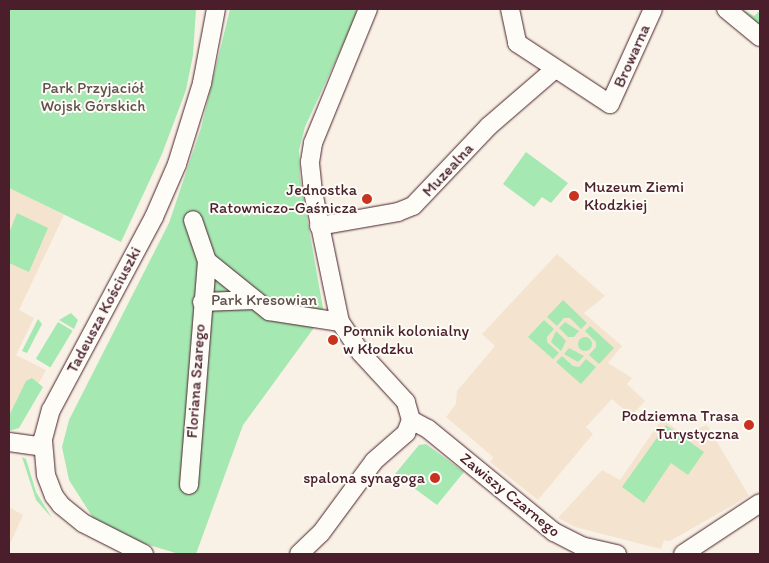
<!DOCTYPE html>
<meta charset="utf-8">
<style>
body{margin:0}
#map{position:relative;width:769px;height:563px;overflow:hidden;background:#f9f1e5;font-family:Itim,sans-serif}
div>[style]{position:absolute}
.built>*{inset:0;background:#f4e4cf}
.green>*{inset:0;background:#a5e8b2;transform-origin:0 0}
.round{border-radius:50%}
.roads{filter:drop-shadow(0 0 1px #4a1f2b) drop-shadow(0 0 1px #4a1f2b)}
.minor>*{height:18px;margin:-9px;padding:0 9px;transform-origin:9px;border-radius:9px;background:#fdfcf7}
.dots>*{width:14px;height:14px;translate:-50% -50%;box-sizing:border-box;border:2px solid #fdfcf7;border-radius:50%}
span{translate:-50% -50%;white-space:nowrap;text-align:center;line-height:1.15;-webkit-text-stroke:4px #fdfcf7;paint-order:stroke}
.street-label{font-size:16px;color:#4a1f2b}
.park-label{font-size:16px;color:#61514d}
.poi-label{font-size:16px;color:#4a1f2b}
.left{translate:0 -50%;text-align:left}
.right{translate:-100% -50%;text-align:right}
.frame{position:absolute;inset:0;border:10px solid #4a1f2b;pointer-events:none}
</style>
<div id="map">
<div class="built">
<div style="clip-path:polygon(9px 188px,64px 215px,19px 310px,34px 318px,16px 355px,46px 370px,14px 429px,9px 427px)"></div>
<div style="clip-path:polygon(557px 254px,605px 296px,584px 313px,622px 346px,608px 363px,632px 378px,627px 384px,645px 401px,631px 416px,612px 399px,586px 427px,593px 434px,538px 500px,490px 462px,493px 457px,446px 417px,456px 404px,457px 391px,495px 346px,482px 334px)"></div>
<div style="clip-path:polygon(662px 419px,683px 434px,707px 425px,749px 496px,670px 541px,664px 540px,661px 549px,575px 527px,558px 518px,602px 470px,620px 480px)"></div>
<div style="clip-path:polygon(9px 507px,23px 515px,9px 546px)"></div>
</div>
<div class="green">
<div style="clip-path:polygon(9px 9px,196px 9px,193px 55px,186px 90px,162px 154px,121px 242px,9px 188px)"></div>
<div style="clip-path:polygon(230px 9px,355px 9px,358px 12px,305px 127px,299px 150px,300px 177px,324px 314px,243px 425px,196px 554px,179px 554px,129px 539px,95px 521px,69px 480px,62px 447px,69px 420px,169px 223px,201px 128px)"></div>
<div style="clip-path:polygon(742px 9px,754px 16px,760px 11px,760px 25px)"></div>
<div style="clip-path:polygon(526px 152px,568px 183px,551px 203px,542px 197px,534px 207px,503px 184px)"></div>
<div style="clip-path:polygon(17px 213px,48px 228px,29px 272px,9px 263px,9px 233px)"></div>
<div style="clip-path:polygon(563px 300px,587px 323px,581px 329px,570px 318px,564px 318px,557px 326px,547px 317px)"></div>
<div style="clip-path:polygon(71px 313px,78px 320px,74px 329px,59px 320px)"></div>
<div style="clip-path:polygon(38px 319px,42px 324px,27px 353px,22px 351px)"></div>
<div style="clip-path:polygon(544px 320px,554px 329px,547px 337px,547px 342px,559px 353px,553px 359px,528px 337px)"></div>
<div style="left:58px;top:322px;width:17px;height:43px;rotate:31deg"></div>
<div style="clip-path:polygon(565px 322px,579px 331px,574px 337px,568px 337px,559px 328px)"></div>
<div style="clip-path:polygon(590px 326px,614px 348px,599px 364px,589px 355px,596px 347px,596px 342px,585px 331px)"></div>
<div style="clip-path:polygon(556px 331px,566px 341px,561px 351px,551px 342px)"></div>
<div class="round" style="left:578px;top:337px;width:14px;height:14px"></div>
<div style="clip-path:polygon(569px 348px,584px 356px,578px 362px,564px 354px)"></div>
<div style="clip-path:polygon(562px 356px,573px 366px,579px 367px,586px 359px,596px 367px,581px 384px,556px 362px)"></div>
<div style="clip-path:polygon(32px 378px,43px 387px,19px 428px,9px 431px,9px 416px,26px 381px)"></div>
<div style="clip-path:polygon(666px 425px,704px 452px,688px 475px,671px 463px,644px 503px,622px 487px)"></div>
<div style="clip-path:polygon(426px 444px,464px 472px,437px 505px,395px 474px,419px 445px)"></div>
<div style="clip-path:polygon(22px 457px,26px 459px,36px 492px,52px 518px,36px 500px)"></div>
</div>
<div class="roads">
<div class="minor">
<div style="left:510px;top:9px;width:35px;rotate:78deg"></div>
<div style="left:517px;top:43px;width:111px;rotate:33.3deg"></div>
<div style="left:610px;top:104px;width:104px;rotate:-65.6deg"></div>
<div style="left:726px;top:9px;width:44px;rotate:39.5deg"></div>
<div style="left:319px;top:226px;width:80px;rotate:-10deg"></div>
<div style="left:398px;top:212px;width:16px;rotate:-22deg"></div>
<div style="left:413px;top:206px;width:110px;rotate:-46.5deg"></div>
<div style="left:489px;top:126px;width:87px;rotate:-40.8deg"></div>
<div style="left:207px;top:261px;width:80px;rotate:38.9deg"></div>
<div style="left:269px;top:311px;width:72px;rotate:8.8deg"></div>
<div style="left:202px;top:302px;width:53px;rotate:-2.2deg"></div>
<div style="left:411px;top:420px;width:19px;rotate:28deg"></div>
<div style="left:428px;top:429px;width:163px;rotate:39.3deg"></div>
<div style="left:554px;top:532px;width:30px;rotate:27deg"></div>
<div style="left:581px;top:546px;width:37px;rotate:13deg"></div>
<div style="left:9px;top:442px;width:34px;rotate:8deg"></div>
<div style="left:189px;top:485px;width:225px;rotate:-85.4deg"></div>
<div style="left:207px;top:261px;width:43px;rotate:-108.9deg"></div>
<div style="left:144px;top:554px;width:68px;rotate:-153.1deg"></div>
<div style="left:83px;top:523px;width:28px;rotate:-141deg"></div>
<div style="left:61px;top:505px;width:11px;rotate:-128deg"></div>
<div style="left:54px;top:496px;width:22px;rotate:-111deg"></div>
<div style="left:46px;top:475px;width:36px;rotate:-95deg"></div>
<div style="left:43px;top:439px;width:30px;rotate:-75deg"></div>
<div style="left:51px;top:410px;width:219px;rotate:-61.9deg"></div>
<div style="left:154px;top:217px;width:58px;rotate:-66.5deg"></div>
<div style="left:177px;top:164px;width:85px;rotate:-72.8deg"></div>
<div style="left:202px;top:83px;width:75px;rotate:-79.3deg"></div>
<div style="left:299px;top:554px;width:30px;rotate:-44deg"></div>
<div style="left:321px;top:533px;width:89px;rotate:-53.6deg"></div>
<div style="left:374px;top:461px;width:43px;rotate:-41.2deg"></div>
<div style="left:406px;top:433px;width:14px;rotate:-69deg"></div>
<div style="left:411px;top:420px;width:19px;rotate:-106deg"></div>
<div style="left:406px;top:402px;width:67px;rotate:-132.6deg"></div>
<div style="left:361px;top:353px;width:37px;rotate:-124deg"></div>
<div style="left:340px;top:322px;width:133px;rotate:-101.7deg"></div>
<div style="left:313px;top:192px;width:30px;rotate:-96deg"></div>
<div style="left:310px;top:162px;width:19px;rotate:-81deg"></div>
<div style="left:313px;top:143px;width:145px;rotate:-67.7deg"></div>
<div style="left:683px;top:554px;width:92px;rotate:-33.5deg"></div>
</div>
</div>
<div class="dots">
<div style="left:574px;top:196px;background:#c8321e"></div>
<div style="left:367px;top:199px;background:#c8321e"></div>
<div style="left:333px;top:340px;background:#c8321e"></div>
<div style="left:749px;top:425px;background:#c8321e"></div>
<div style="left:435px;top:478px;background:#c8321e"></div>
</div>
<div class="street-label">
<span style="left:632px;top:56px;rotate:-66deg">Browarna</span>
<span style="left:448px;top:170px;rotate:-47deg">Muzealna</span>
<span style="left:104px;top:310px;rotate:-62deg">Tadeusza Kościuszki</span>
<span style="left:196px;top:381px;rotate:-86deg">Floriana Szarego</span>
<span style="left:510px;top:495px;rotate:39deg">Zawiszy Czarnego</span>
</div>
<div class="park-label">
<span style="left:93px;top:97px">Park Przyjaciół<br>Wojsk Górskich</span>
<span style="left:264px;top:300px">Park Kresowian</span>
</div>
<div class="poi-label">
<span class="left" style="left:584px;top:196px">Muzeum Ziemi<br>Kłodzkiej</span>
<span class="right" style="left:357px;top:199px">Jednostka<br>Ratowniczo-Gaśnicza</span>
<span class="left" style="left:343px;top:340px">Pomnik kolonialny<br>w Kłodzku</span>
<span class="right" style="left:739px;top:425px">Podziemna Trasa<br>Turystyczna</span>
<span class="right" style="left:425px;top:478px">spalona synagoga</span>
</div>
<div class="frame"></div>
</div>
